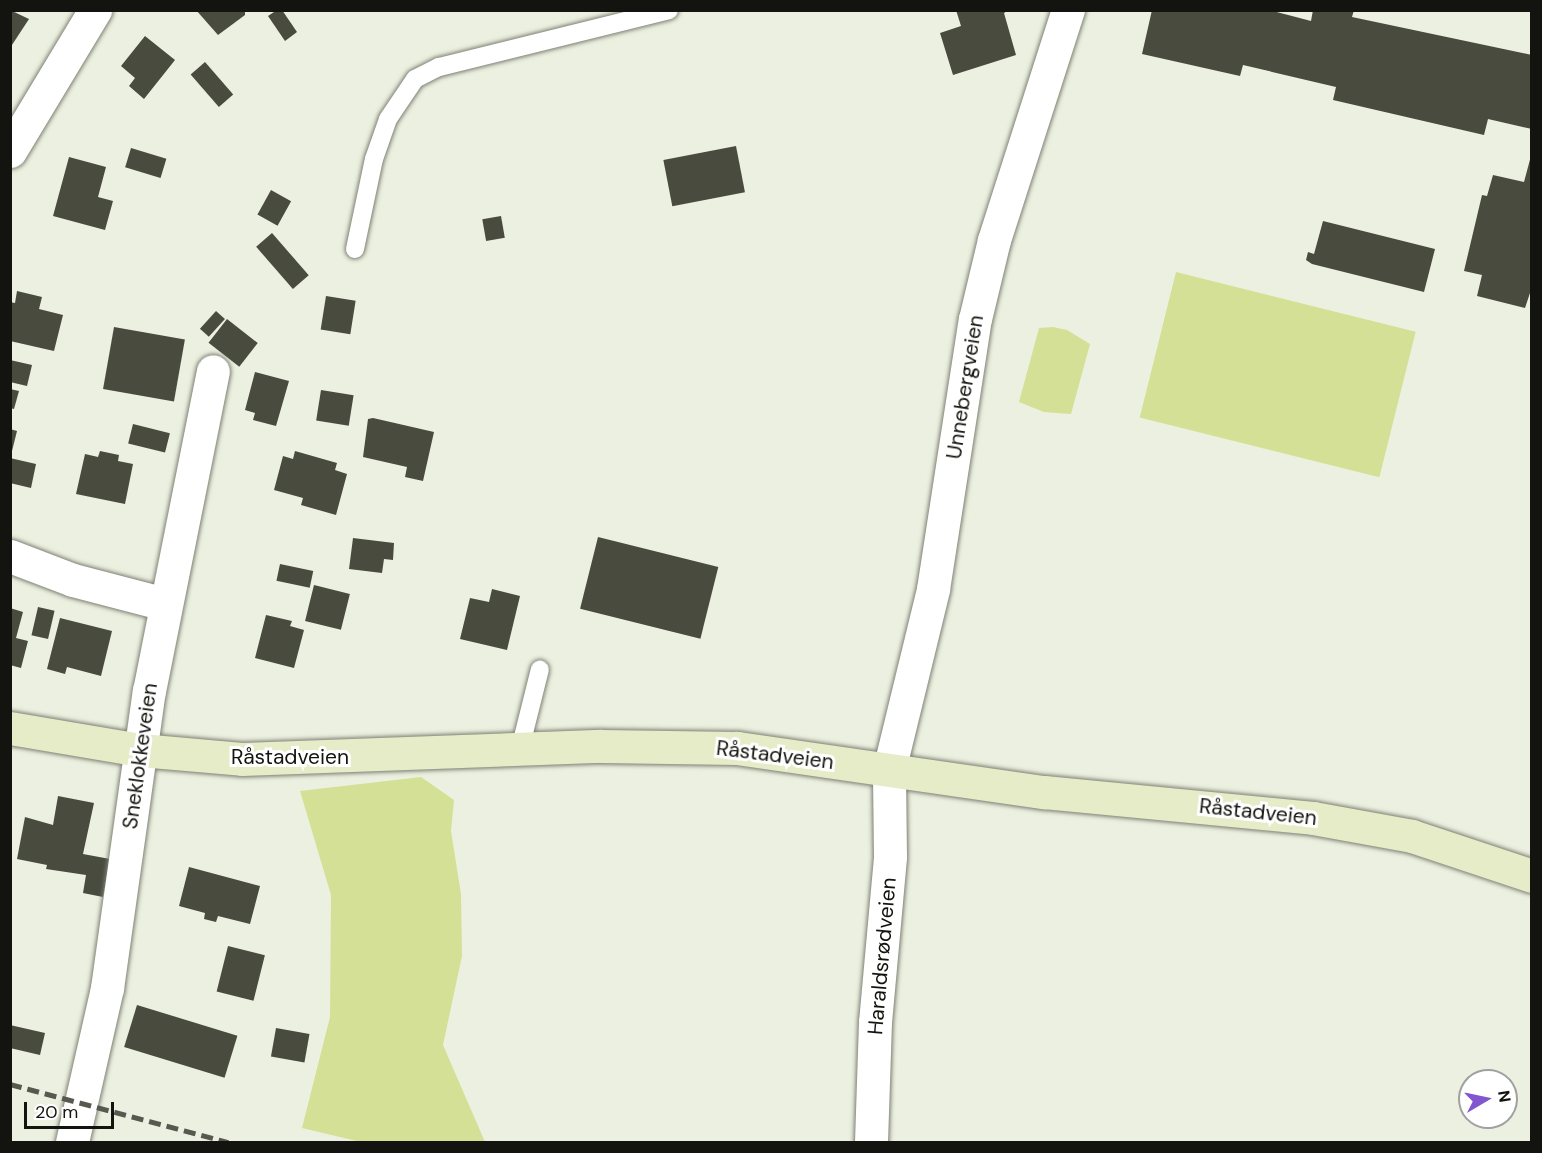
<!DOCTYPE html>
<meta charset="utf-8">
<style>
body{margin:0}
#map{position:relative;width:1542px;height:1153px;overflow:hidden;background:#ecf0e0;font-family:"DM Sans",sans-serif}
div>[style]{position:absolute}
.green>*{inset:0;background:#d3e096;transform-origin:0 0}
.building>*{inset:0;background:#484b3e;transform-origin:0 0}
.roads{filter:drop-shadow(0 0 2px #7e8174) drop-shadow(0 0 2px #7e8174)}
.lane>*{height:18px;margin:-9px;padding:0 9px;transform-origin:9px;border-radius:9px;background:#fff}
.street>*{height:33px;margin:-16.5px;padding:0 16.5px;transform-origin:16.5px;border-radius:16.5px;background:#fff}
.secondary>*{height:33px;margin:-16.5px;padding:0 16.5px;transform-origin:16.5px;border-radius:16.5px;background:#e6ebc8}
.rail>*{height:4.5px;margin-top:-2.25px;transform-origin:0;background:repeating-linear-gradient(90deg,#575950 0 12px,transparent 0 18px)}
span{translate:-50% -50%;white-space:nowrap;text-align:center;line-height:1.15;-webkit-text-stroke:6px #fff;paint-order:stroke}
.street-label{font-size:21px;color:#13140f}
.frame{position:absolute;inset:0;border:12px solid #13140f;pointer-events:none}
.north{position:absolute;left:1458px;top:1069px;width:60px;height:60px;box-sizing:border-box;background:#fff;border:2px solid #a1a19f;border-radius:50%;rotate:81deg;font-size:16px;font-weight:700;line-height:24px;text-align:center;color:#13140f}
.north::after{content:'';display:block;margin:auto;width:21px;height:27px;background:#8256d0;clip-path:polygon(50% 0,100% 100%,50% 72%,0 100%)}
.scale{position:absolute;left:24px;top:1102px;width:90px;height:27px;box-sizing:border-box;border:3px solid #13140f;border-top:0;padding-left:8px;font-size:18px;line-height:21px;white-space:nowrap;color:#13140f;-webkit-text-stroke:4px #fff;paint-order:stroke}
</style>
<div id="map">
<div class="green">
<div style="left:1176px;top:272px;width:247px;height:150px;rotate:14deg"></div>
<div style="clip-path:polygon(1053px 327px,1067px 330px,1090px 344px,1071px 414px,1044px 412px,1019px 402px,1039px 328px)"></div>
<div style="clip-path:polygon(421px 777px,454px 800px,451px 831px,461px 894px,462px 956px,443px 1045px,485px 1142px,361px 1142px,302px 1128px,330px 1017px,331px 895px,300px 791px)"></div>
</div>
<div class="building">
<div style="clip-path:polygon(10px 10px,29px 19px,10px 48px)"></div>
<div style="clip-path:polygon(196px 10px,245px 10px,245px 15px,218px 35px)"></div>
<div style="clip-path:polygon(277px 10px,282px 10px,297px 32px,285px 41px,268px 16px)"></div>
<div style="clip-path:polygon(956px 10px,1009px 10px,1004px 13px,1016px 55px,953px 75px,940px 33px,961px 26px)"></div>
<div style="clip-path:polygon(1152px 10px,1269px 10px,1311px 21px,1313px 10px,1354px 10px,1352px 17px,1532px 55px,1532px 129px,1488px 119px,1484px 135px,1333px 100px,1336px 87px,1243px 65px,1240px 76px,1142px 54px)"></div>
<div style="clip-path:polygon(145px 36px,175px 60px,144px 99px,129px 86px,135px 78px,121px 66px)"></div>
<div style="left:205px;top:62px;width:43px;height:19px;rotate:49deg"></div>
<div style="left:736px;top:146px;width:47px;height:74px;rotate:79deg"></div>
<div style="left:131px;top:148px;width:37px;height:20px;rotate:17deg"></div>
<div style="clip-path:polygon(1532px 152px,1532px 287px,1525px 308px,1477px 296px,1482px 275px,1464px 271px,1482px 195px,1487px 196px,1493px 175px,1524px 182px)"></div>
<div style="clip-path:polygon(69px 157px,106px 167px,98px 197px,113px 201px,105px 230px,53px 216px)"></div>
<div style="left:271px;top:190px;width:23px;height:28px;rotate:29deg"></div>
<div style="left:501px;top:216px;width:22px;height:19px;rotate:80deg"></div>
<div style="clip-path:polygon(1323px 221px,1435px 249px,1424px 292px,1312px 264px,1306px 260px,1308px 252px,1314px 254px)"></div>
<div style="left:272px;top:233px;width:56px;height:21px;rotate:49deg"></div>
<div style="clip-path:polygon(17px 291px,42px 297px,39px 309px,63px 315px,54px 351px,10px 341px,10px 302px,15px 303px)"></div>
<div style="left:326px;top:296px;width:30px;height:34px;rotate:9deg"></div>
<div style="left:216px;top:311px;width:12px;height:24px;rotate:42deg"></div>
<div style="left:227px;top:319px;width:39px;height:30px;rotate:38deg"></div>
<div style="left:114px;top:327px;width:72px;height:63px;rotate:10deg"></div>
<div style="clip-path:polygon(10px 360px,32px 365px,27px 386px,10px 382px)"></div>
<div style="clip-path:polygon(255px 372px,289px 381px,276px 426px,253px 420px,255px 413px,245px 410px)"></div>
<div style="clip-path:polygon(10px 389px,19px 391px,14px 409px,10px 408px)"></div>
<div style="left:321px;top:390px;width:33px;height:31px;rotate:9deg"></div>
<div style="clip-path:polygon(373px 418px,434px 432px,423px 481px,405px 477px,407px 467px,363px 457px,368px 419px)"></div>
<div style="left:133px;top:424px;width:38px;height:20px;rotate:14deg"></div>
<div style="clip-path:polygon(10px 429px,17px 431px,11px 455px,10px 455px)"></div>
<div style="clip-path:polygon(100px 451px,119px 455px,118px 461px,133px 464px,125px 504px,76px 494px,85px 454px,98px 457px)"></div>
<div style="clip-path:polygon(295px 451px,337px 463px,335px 470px,347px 474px,336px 515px,301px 505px,303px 498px,274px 490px,283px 456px,293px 459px)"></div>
<div style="clip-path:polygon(10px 458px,36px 464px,31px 488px,10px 483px)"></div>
<div style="left:598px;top:537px;width:124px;height:74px;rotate:14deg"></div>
<div style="clip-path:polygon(353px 538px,394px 543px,393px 560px,384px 559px,382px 573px,349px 569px)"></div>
<div style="left:280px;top:564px;width:34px;height:17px;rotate:12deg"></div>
<div style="left:314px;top:585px;width:37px;height:37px;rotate:14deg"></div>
<div style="clip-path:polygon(492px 589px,520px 596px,507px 650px,460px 639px,470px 598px,489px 602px)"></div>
<div style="left:38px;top:607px;width:17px;height:29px;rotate:13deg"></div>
<div style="clip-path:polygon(10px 608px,23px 612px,16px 638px,28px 641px,21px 668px,10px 665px)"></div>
<div style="clip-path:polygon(266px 615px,292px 621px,290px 626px,304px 630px,294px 668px,255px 658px)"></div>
<div style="clip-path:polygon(60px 618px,112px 631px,101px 676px,67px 667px,65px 674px,47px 669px)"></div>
<div style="clip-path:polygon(58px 796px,94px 803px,83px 854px,110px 859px,103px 897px,83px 893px,86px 875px,46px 869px,47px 865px,17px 859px,25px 817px,53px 825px)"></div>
<div style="clip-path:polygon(189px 867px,260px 886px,250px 924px,218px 916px,216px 922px,204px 919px,205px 913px,179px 906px)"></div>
<div style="left:228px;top:946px;width:38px;height:47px;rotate:14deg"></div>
<div style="left:137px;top:1005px;width:105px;height:44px;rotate:17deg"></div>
<div style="clip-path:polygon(10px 1025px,45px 1033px,40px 1055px,10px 1048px)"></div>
<div style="left:276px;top:1028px;width:34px;height:29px;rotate:10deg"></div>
</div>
<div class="roads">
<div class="lane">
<div style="left:355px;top:249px;width:92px;rotate:-78.1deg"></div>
<div style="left:374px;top:159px;width:42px;rotate:-70.7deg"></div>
<div style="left:388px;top:119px;width:48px;rotate:-56deg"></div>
<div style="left:415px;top:79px;width:27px;rotate:-27deg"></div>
<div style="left:439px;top:67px;width:237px;rotate:-13.9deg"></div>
<div style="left:520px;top:749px;width:82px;rotate:-76deg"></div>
</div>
<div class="street">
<div style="left:10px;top:151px;width:165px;rotate:-58.9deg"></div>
<div style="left:10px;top:556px;width:67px;rotate:20.9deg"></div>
<div style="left:73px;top:580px;width:95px;rotate:14.6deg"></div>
<div style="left:72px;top:1142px;width:158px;rotate:-77.2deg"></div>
<div style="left:107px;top:988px;width:300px;rotate:-82deg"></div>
<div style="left:149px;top:691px;width:326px;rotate:-78.7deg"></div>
<div style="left:871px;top:1142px;width:120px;rotate:-88.1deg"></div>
<div style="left:875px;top:1022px;width:166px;rotate:-84.8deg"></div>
<div style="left:890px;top:857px;width:87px;rotate:-90.7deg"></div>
<div style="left:889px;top:770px;width:186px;rotate:-76.3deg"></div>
<div style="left:933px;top:589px;width:273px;rotate:-81.2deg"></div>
<div style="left:975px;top:319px;width:81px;rotate:-76.5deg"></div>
<div style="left:994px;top:240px;width:242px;rotate:-72.2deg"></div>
</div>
<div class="secondary">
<div style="left:10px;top:728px;width:132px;rotate:9.6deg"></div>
<div style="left:140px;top:750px;width:102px;rotate:5deg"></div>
<div style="left:242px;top:759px;width:359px;rotate:-2.1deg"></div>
<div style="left:601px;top:746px;width:136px;rotate:0.8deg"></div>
<div style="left:737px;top:748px;width:310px;rotate:8.2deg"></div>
<div style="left:1044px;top:792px;width:270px;rotate:5.5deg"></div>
<div style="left:1313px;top:818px;width:101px;rotate:10.3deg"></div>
<div style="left:1412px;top:836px;width:126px;rotate:18.4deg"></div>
</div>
</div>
<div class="rail">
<div style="left:10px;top:1084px;width:226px;rotate:14.9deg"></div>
</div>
<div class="street-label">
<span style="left:965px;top:387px;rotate:-81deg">Unnebergveien</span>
<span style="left:775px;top:755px;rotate:7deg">Råstadveien</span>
<span style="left:140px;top:756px;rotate:-82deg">Sneklokkeveien</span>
<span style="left:290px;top:757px">Råstadveien</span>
<span style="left:1258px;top:812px;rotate:6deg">Råstadveien</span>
<span style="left:882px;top:956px;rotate:-85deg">Haraldsrødveien</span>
</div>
<div class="frame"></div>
<div class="north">N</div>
<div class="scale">20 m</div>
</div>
